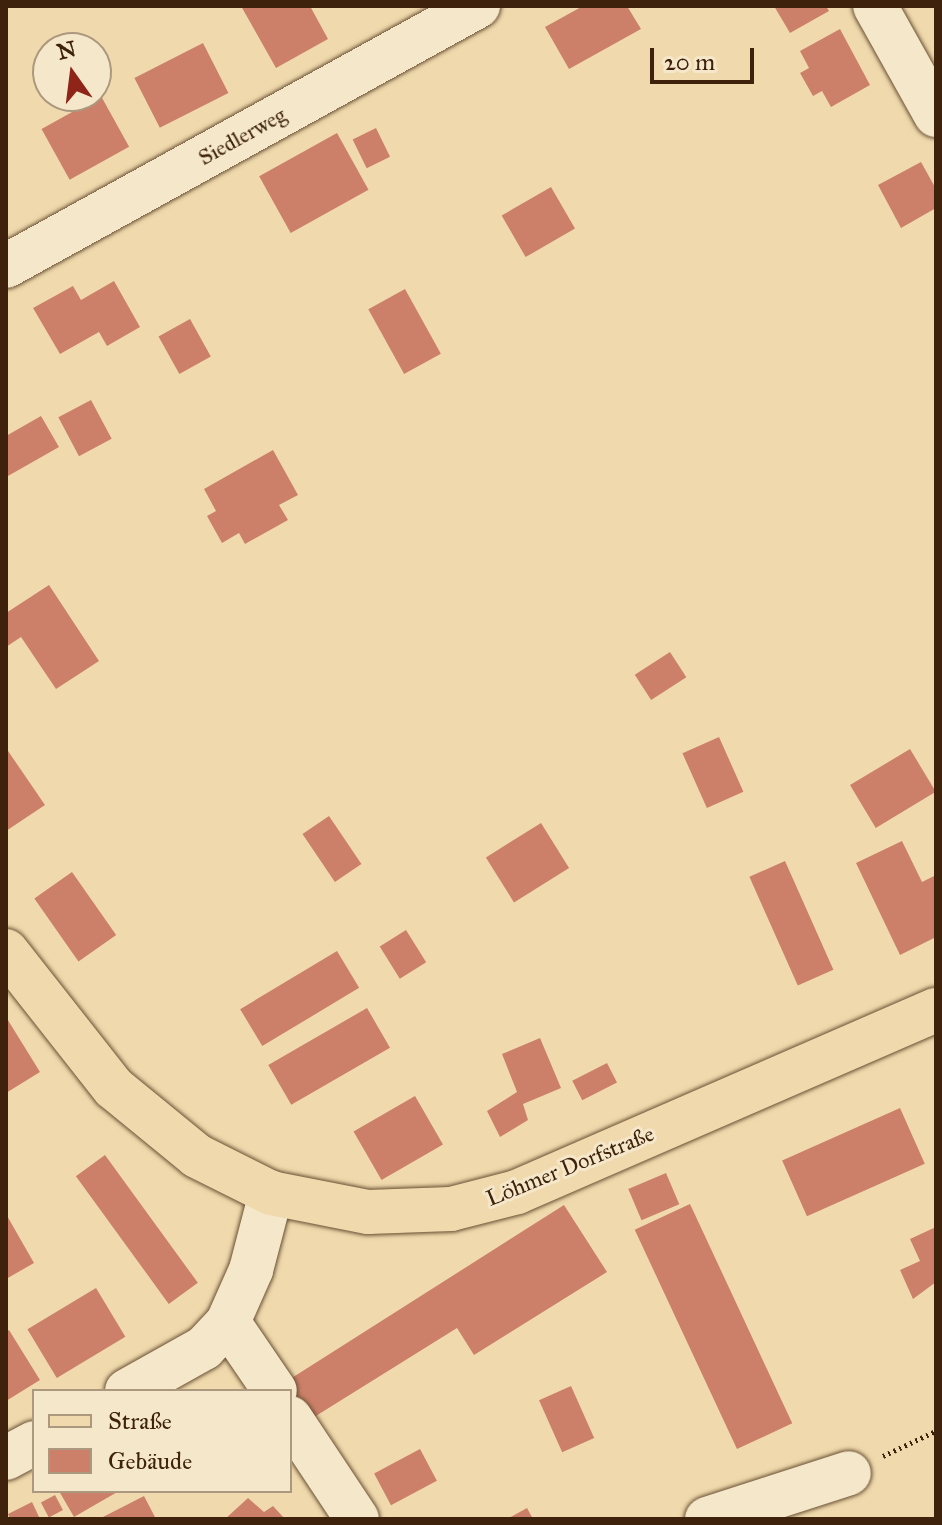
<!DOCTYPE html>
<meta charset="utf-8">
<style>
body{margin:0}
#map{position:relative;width:942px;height:1525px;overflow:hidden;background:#f0daad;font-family:"IM FELL Great Primer",serif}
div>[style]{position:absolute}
.building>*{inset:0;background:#cc806a;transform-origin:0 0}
.path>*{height:5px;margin-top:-2.5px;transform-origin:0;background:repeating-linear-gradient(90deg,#3e220c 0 2px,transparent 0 6px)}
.roads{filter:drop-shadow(0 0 2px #6a5034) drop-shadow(0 0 2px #6a5034)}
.minor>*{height:44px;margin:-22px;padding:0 22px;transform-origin:22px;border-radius:22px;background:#f5e7ca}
.major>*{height:44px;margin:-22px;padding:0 22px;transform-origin:22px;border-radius:22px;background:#f0daad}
span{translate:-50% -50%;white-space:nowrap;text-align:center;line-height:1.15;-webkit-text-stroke:6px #f5e7ca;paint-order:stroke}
.street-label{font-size:22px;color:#3e220c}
.frame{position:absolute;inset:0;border:8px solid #3e220c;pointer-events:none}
.legend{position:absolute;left:32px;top:1389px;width:260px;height:104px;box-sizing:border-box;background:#f5e7ca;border:2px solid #ac987e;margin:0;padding:10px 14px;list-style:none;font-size:24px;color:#3e220c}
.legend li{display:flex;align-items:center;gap:16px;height:40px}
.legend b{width:40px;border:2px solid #ac987e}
.north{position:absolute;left:32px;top:32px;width:80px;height:80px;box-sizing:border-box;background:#f5e7ca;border:2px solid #ac987e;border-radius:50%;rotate:346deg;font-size:22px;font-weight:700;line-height:32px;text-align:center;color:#3e220c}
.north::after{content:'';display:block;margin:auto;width:28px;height:36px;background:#8f2418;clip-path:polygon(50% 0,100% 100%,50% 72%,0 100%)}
.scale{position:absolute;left:650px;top:48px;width:104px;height:36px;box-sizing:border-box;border:4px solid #3e220c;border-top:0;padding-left:10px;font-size:24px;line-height:28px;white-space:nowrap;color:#3e220c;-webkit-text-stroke:6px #f5e7ca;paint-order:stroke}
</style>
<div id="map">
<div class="building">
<div style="clip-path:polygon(241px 6px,310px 6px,328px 39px,276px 68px)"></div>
<div style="clip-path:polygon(583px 6px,627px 6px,641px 29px,569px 69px,545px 27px)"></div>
<div style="clip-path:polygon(774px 6px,826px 6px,829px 11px,790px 33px)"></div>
<div style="clip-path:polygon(840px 29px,870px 85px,831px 107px,822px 91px,813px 96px,800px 73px,809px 68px,800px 51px)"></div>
<div style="left:203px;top:43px;width:56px;height:77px;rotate:63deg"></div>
<div style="left:101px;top:96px;width:58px;height:68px;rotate:61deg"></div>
<div style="left:376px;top:128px;width:32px;height:26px;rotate:64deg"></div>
<div style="left:337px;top:133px;width:65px;height:89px;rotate:61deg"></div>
<div style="clip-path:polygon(921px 162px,936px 189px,936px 208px,901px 228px,878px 185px)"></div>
<div style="left:551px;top:187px;width:48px;height:57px;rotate:60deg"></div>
<div style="clip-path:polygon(114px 281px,140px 327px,107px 346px,99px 332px,60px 354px,33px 308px,73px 286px,81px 300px)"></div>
<div style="left:405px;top:289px;width:74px;height:42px;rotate:61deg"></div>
<div style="left:190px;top:319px;width:43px;height:36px;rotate:61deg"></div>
<div style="left:91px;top:400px;width:44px;height:37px;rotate:62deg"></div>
<div style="clip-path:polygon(41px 416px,59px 447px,8px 476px,6px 436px)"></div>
<div style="clip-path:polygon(273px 450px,298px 495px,279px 505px,288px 520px,245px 544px,239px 533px,222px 543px,207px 516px,216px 511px,204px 489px)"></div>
<div style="clip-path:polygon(49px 585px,99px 661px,56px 689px,21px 637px,6px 647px,6px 613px)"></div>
<div style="left:670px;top:652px;width:30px;height:42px;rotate:57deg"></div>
<div style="left:719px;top:737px;width:60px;height:40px;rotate:66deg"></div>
<div style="clip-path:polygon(6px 748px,45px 805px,6px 831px)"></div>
<div style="left:910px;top:749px;width:50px;height:70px;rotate:59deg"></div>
<div style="left:329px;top:816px;width:58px;height:32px;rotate:56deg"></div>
<div style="left:541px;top:823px;width:53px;height:65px;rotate:58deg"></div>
<div style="clip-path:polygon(902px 841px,922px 882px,936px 875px,936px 937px,900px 955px,856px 863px)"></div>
<div style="left:785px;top:861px;width:119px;height:39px;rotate:66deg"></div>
<div style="left:72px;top:872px;width:77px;height:46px;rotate:55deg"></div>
<div style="left:406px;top:930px;width:38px;height:31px;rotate:58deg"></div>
<div style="left:337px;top:951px;width:43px;height:113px;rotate:59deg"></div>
<div style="left:367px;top:1008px;width:46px;height:114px;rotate:60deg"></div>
<div style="clip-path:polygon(6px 1017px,40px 1072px,6px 1093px)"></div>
<div style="clip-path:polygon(540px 1038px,561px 1088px,523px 1104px,528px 1120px,500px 1137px,487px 1111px,517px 1092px,502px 1054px)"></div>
<div style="left:607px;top:1063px;width:22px;height:39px;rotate:63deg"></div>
<div style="left:415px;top:1096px;width:56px;height:71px;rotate:60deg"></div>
<div style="left:900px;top:1108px;width:61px;height:129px;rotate:66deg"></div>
<div style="left:105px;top:1155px;width:158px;height:36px;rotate:54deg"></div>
<div style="left:666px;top:1173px;width:34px;height:41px;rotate:67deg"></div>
<div style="left:690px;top:1204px;width:242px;height:61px;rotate:65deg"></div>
<div style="clip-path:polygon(564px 1205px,607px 1272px,474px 1355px,457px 1328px,311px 1419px,287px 1381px)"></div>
<div style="clip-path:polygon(6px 1214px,34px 1263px,6px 1279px)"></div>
<div style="clip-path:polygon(936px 1227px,936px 1282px,913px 1299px,900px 1270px,920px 1261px,910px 1239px)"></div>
<div style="left:96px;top:1288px;width:57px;height:80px;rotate:59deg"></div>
<div style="clip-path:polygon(9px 1330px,40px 1380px,6px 1401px,6px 1332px)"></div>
<div style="left:571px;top:1386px;width:57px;height:35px;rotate:66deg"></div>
<div style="left:420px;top:1449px;width:36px;height:52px;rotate:62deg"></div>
<div style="clip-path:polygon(59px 1491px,119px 1491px,74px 1517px)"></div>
<div style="left:55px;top:1495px;width:17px;height:16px;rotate:62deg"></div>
<div style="clip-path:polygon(144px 1496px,156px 1519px,99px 1519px)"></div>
<div style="clip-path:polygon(248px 1498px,264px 1512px,273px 1506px,285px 1519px,225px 1519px)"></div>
<div style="clip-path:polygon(32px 1502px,40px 1519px,10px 1519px,8px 1514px)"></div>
<div style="clip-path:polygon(527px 1508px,533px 1519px,507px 1519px)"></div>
</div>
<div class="path">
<div style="left:883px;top:1456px;width:59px;rotate:-25.3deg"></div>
</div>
<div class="roads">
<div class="minor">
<div style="left:875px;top:6px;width:125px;rotate:60.8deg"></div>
<div style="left:6px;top:266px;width:539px;rotate:-28.85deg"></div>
<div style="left:228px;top:1322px;width:83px;rotate:55.7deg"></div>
<div style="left:127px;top:1391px;width:88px;rotate:-29.2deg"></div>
<div style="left:204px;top:1348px;width:35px;rotate:-47deg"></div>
<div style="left:228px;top:1322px;width:57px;rotate:-66.1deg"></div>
<div style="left:251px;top:1270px;width:80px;rotate:-75.4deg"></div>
<div style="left:290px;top:1418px;width:121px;rotate:56.4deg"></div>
<div style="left:6px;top:1458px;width:32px;rotate:-28deg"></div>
<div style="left:707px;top:1519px;width:149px;rotate:-17.9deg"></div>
</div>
<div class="major">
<div style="left:6px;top:951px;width:174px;rotate:51.8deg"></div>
<div style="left:114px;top:1088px;width:107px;rotate:39.3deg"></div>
<div style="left:197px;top:1156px;width:83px;rotate:26.6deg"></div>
<div style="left:271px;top:1193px;width:99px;rotate:11.1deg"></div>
<div style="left:368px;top:1212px;width:83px;rotate:-2.1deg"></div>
<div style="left:451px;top:1209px;width:68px;rotate:-14.4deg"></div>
<div style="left:517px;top:1192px;width:457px;rotate:-23.5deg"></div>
</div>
</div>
<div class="street-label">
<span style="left:242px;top:136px;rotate:-29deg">Siedlerweg</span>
<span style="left:570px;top:1166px;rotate:-22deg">Löhmer Dorfstraße</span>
</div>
<div class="frame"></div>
<ul class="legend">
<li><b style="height:10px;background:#f0daad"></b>Straße</li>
<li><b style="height:22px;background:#cc806a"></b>Gebäude</li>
</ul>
<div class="north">N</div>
<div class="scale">20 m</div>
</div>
